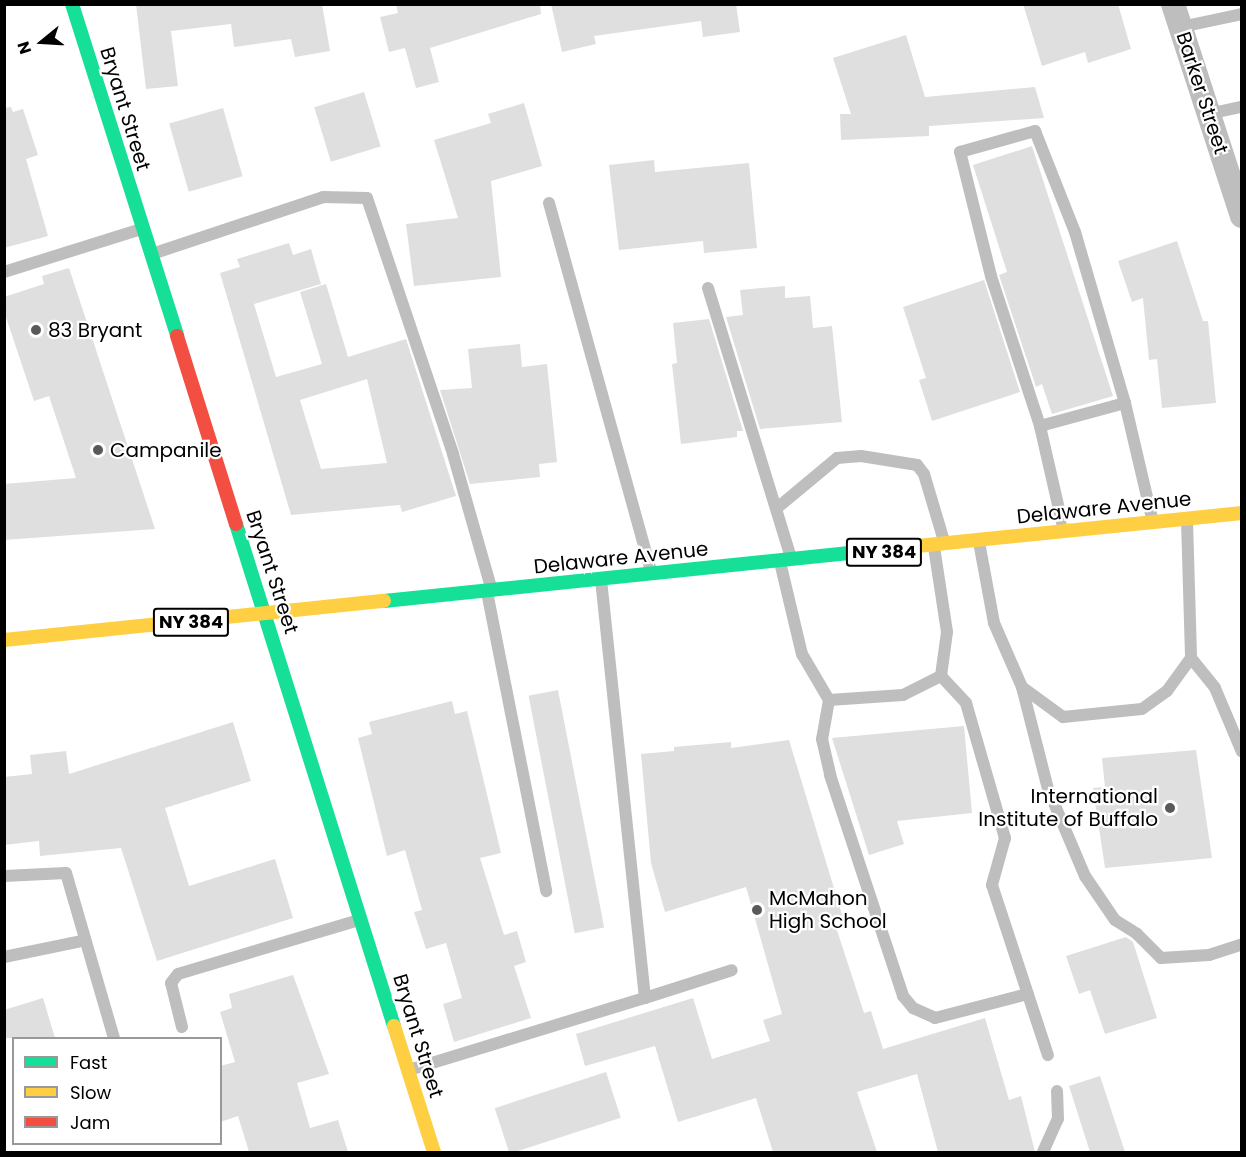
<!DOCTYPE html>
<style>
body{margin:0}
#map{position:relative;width:1246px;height:1157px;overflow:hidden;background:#fff;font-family:Poppins,sans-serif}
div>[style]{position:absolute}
.building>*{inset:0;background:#dfdfdf;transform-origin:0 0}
.lane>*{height:12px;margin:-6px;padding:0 6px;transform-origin:6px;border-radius:6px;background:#bebebe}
.street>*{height:24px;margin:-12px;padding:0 12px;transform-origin:12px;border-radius:12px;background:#bebebe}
.fast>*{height:14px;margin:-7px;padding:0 7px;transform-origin:7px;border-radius:7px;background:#16e098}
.slow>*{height:14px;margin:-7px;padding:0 7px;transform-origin:7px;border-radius:7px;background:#ffcf43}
.jam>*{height:14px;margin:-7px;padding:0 7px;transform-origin:7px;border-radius:7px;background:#f24e42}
.dots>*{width:16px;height:16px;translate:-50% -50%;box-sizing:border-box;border:3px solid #fff;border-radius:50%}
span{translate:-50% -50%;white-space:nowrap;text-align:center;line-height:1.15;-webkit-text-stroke:4.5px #fff;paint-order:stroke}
.shield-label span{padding:2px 4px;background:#fff;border:2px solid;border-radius:4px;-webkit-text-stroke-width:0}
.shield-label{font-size:18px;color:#000;font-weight:700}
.street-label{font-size:20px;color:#000}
.poi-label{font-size:20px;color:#000}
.left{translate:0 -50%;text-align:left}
.right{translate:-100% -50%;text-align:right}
.frame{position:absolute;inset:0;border:6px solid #000;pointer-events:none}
.legend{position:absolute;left:12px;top:1037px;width:210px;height:108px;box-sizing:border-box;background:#fff;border:2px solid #999;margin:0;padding:8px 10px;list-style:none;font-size:18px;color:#000}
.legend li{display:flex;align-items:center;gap:12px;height:30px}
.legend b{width:30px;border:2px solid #999}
.north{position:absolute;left:12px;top:12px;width:60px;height:60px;-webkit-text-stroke:4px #fff;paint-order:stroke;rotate:252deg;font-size:16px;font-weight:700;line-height:24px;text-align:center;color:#000}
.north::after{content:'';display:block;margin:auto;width:21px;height:27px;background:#000;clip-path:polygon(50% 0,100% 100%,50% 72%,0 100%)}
</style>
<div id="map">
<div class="building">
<div style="clip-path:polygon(136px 4px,322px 4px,330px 51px,295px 57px,291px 39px,234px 47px,231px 24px,171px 31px,178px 86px,146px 89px)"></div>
<div style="clip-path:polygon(396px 4px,540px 4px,541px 14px,430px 48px,439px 82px,416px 88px,405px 48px,389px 52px,380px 17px,398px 13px)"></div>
<div style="clip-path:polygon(551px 4px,736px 4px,740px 32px,703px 37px,701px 21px,594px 36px,596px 44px,562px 52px)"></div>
<div style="clip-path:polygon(1023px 4px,1118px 4px,1131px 49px,1088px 63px,1085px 52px,1042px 66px)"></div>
<div style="clip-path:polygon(906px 35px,925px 97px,1035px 87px,1044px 118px,929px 126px,929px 136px,841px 140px,840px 114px,851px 114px,833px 58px)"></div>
<div style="left:364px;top:92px;width:57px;height:52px;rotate:73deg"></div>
<div style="clip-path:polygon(524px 103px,542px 166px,491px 181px,501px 277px,414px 286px,406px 224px,458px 218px,434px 140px,491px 123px,488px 114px)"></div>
<div style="clip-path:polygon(11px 107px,13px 112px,23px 109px,38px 155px,26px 159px,48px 236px,4px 248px,4px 108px)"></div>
<div style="left:223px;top:108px;width:71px;height:56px;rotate:74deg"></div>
<div style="clip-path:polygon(1032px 146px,1113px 396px,1052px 414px,1042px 384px,1036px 387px,999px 275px,1007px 272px,973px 165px)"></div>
<div style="clip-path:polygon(654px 160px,655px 172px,749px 163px,757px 248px,704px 253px,703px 241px,619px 250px,609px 165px)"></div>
<div style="clip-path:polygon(1177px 241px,1203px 321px,1208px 321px,1216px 403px,1162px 408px,1157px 359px,1149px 360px,1143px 298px,1132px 302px,1118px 261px)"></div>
<div style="clip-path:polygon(evenodd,289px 243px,293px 255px,311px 249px,321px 284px,254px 304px,276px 377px,322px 364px,300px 292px,326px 284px,348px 357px,406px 339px,456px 496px,402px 512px,400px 505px,291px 515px,220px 273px,240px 267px,237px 259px,289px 243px,367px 379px,387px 463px,321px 469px,300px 400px,367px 379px)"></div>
<div style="clip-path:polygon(69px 268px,155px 529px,4px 540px,4px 484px,76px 478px,49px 396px,34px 401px,4px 311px,4px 297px,44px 284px,42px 276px)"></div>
<div style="clip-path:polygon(984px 280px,1020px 392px,932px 421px,919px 380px,926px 378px,903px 307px)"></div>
<div style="clip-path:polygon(785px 286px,785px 298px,810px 296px,813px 328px,832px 326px,842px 422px,760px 429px,726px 317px,743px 315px,740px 290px)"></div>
<div style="clip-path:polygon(709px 319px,743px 431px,737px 431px,737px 437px,681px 444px,672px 364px,677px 363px,673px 323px)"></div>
<div style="clip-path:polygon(520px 344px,522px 367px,547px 364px,557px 462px,539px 464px,540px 477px,470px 484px,440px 390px,472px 388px,468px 349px)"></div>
<div style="left:558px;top:690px;width:242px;height:30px;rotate:79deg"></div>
<div style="clip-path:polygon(452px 701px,455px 714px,467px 711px,501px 853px,480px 858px,504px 935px,517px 931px,526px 962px,514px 966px,531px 1018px,454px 1042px,443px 1004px,462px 998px,446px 943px,426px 949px,414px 912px,422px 910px,405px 850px,387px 856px,358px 738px,372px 734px,369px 722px)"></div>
<div style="clip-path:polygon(233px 722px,251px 781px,165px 808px,189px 886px,275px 859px,293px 918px,157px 961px,121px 848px,40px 856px,39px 841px,4px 845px,4px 777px,32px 774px,30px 755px,66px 751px,69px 774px)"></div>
<div style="clip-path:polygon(964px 726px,972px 813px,897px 821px,904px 844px,869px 855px,832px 738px)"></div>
<div style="clip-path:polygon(789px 740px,843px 918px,834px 921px,864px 1013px,871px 1011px,883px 1049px,985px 1018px,1009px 1100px,1021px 1096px,1035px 1152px,938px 1152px,917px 1074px,857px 1092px,877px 1152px,773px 1152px,756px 1098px,678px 1122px,655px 1046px,585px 1066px,576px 1034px,693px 998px,712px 1059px,770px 1041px,763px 1020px,782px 1014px,746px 887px,665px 912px,651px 863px,641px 754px,674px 751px,674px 747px,731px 742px,731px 748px)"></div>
<div style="clip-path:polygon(1196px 750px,1212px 858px,1105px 868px,1093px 788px,1105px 787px,1102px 758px)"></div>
<div style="clip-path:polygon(1126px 937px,1133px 942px,1157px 1018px,1105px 1034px,1090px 990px,1079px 994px,1066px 956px)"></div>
<div style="clip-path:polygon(293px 975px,329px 1074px,297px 1083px,310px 1128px,338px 1120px,348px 1152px,249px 1152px,238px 1116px,220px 1122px,220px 1066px,235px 1062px,220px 1012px,232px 1008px,229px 994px)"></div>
<div style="clip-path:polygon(43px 998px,55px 1038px,4px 1038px,4px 1010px)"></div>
<div style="left:606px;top:1072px;width:48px;height:117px;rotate:72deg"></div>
<div style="clip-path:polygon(1100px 1076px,1125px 1152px,1090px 1152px,1069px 1086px)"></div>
</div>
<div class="lane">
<div style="left:1181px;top:27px;width:62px;rotate:-12deg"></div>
<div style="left:1208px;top:114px;width:35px;rotate:-12deg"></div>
<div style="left:549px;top:203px;width:382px;rotate:74.5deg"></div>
<div style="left:152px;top:254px;width:180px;rotate:-18.4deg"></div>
<div style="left:323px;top:197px;width:44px;rotate:1.3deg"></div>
<div style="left:367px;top:198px;width:270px;rotate:71.4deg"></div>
<div style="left:453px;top:454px;width:138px;rotate:74.1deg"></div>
<div style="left:4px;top:272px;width:144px;rotate:-17.4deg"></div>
<div style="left:708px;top:288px;width:282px;rotate:72.9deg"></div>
<div style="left:1040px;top:426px;width:158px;rotate:-108.1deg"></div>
<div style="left:991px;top:276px;width:128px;rotate:-104deg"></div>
<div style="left:960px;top:152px;width:78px;rotate:-15.6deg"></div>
<div style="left:1035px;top:131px;width:109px;rotate:68.4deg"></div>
<div style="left:1075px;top:232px;width:178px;rotate:73.7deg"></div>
<div style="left:777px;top:508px;width:78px;rotate:-39.8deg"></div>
<div style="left:837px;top:458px;width:24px;rotate:-5deg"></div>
<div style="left:861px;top:456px;width:57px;rotate:9.1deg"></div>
<div style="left:917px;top:465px;width:11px;rotate:52deg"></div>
<div style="left:924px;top:474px;width:70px;rotate:73.4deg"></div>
<div style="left:1187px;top:521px;width:137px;rotate:88.3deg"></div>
<div style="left:1191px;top:658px;width:38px;rotate:51deg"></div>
<div style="left:1215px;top:688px;width:69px;rotate:67.1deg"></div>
<div style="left:1064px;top:531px;width:108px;rotate:-102.9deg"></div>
<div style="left:1040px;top:426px;width:88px;rotate:-15.1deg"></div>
<div style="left:1125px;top:403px;width:122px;rotate:76.8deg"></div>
<div style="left:979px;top:542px;width:82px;rotate:79.5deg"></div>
<div style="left:994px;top:623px;width:70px;rotate:66.4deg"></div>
<div style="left:1022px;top:687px;width:105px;rotate:75.7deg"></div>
<div style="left:1048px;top:789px;width:95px;rotate:67deg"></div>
<div style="left:1085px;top:876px;width:53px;rotate:55.7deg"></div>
<div style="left:1115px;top:920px;width:26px;rotate:32deg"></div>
<div style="left:1137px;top:934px;width:34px;rotate:45deg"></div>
<div style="left:1161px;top:958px;width:48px;rotate:-3.6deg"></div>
<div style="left:1209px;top:955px;width:35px;rotate:-18deg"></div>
<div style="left:934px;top:547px;width:86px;rotate:81.3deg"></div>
<div style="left:947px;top:632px;width:44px;rotate:97.8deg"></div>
<div style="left:941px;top:676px;width:37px;rotate:47deg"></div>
<div style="left:966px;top:703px;width:141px;rotate:73.9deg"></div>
<div style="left:1005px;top:838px;width:49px;rotate:105.5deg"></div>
<div style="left:992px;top:885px;width:179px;rotate:71.8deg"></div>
<div style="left:780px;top:562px;width:95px;rotate:76.6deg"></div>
<div style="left:802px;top:654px;width:53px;rotate:59.6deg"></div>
<div style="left:829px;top:700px;width:40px;rotate:100deg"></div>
<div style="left:822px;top:739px;width:37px;rotate:77deg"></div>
<div style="left:830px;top:775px;width:233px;rotate:71.7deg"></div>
<div style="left:903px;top:996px;width:16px;rotate:50deg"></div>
<div style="left:913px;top:1008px;width:24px;rotate:24deg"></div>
<div style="left:935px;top:1018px;width:96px;rotate:-14.5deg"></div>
<div style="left:487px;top:592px;width:305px;rotate:78.8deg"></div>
<div style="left:1022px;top:687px;width:51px;rotate:36.2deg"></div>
<div style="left:1063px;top:717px;width:79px;rotate:-5.8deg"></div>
<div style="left:1142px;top:709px;width:31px;rotate:-36deg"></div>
<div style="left:1167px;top:691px;width:41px;rotate:-54deg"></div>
<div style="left:829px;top:700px;width:74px;rotate:-3.9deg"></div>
<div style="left:903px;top:695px;width:42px;rotate:-26.6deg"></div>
<div style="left:4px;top:876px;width:62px;rotate:-2.8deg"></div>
<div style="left:66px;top:873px;width:172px;rotate:73.8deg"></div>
<div style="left:4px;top:957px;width:80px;rotate:-11.6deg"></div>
<div style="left:645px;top:998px;width:91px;rotate:-17.8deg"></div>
<div style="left:182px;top:1027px;width:45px;rotate:-104deg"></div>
<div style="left:171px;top:983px;width:11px;rotate:-52deg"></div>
<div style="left:178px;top:974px;width:189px;rotate:-16.6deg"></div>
<div style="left:409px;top:1070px;width:247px;rotate:-17deg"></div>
<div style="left:645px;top:998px;width:419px;rotate:-96deg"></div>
<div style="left:1043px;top:1152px;width:36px;rotate:-66deg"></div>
<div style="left:1058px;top:1119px;width:28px;rotate:-92deg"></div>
</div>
<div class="street">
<div style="left:1173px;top:4px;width:223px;rotate:72deg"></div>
</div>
<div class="fast">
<div style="left:72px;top:4px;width:348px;rotate:72.4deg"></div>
<div style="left:236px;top:524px;width:526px;rotate:72.53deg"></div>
<div style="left:384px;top:601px;width:497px;rotate:-5.9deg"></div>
</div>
<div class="slow">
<div style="left:878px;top:550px;width:366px;rotate:-5.8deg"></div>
<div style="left:4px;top:640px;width:382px;rotate:-5.9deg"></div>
<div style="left:394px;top:1026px;width:132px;rotate:72.4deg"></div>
</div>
<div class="jam">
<div style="left:177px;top:336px;width:197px;rotate:72.6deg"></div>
</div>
<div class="dots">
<div style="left:36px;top:330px;background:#595959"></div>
<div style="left:98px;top:450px;background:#595959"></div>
<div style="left:1170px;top:808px;background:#595959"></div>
<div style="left:757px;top:910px;background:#595959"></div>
</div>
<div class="shield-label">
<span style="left:884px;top:552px">NY 384</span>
<span style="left:191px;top:622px">NY 384</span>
</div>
<div class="street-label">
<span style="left:1202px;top:93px;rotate:72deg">Barker Street</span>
<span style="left:125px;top:109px;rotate:73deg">Bryant Street</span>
<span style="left:1104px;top:508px;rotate:-6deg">Delaware Avenue</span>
<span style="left:621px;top:558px;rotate:-6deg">Delaware Avenue</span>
<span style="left:272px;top:572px;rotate:72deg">Bryant Street</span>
<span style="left:418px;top:1036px;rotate:73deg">Bryant Street</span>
</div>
<div class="poi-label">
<span class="left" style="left:48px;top:330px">83 Bryant</span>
<span class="left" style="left:110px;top:450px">Campanile</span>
<span class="right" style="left:1158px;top:808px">International<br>Institute of Buffalo</span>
<span class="left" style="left:769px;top:910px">McMahon<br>High School</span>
</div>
<div class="frame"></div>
<ul class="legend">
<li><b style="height:8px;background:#16e098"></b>Fast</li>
<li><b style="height:8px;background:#ffcf43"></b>Slow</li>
<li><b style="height:8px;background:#f24e42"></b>Jam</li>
</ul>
<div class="north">N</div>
</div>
